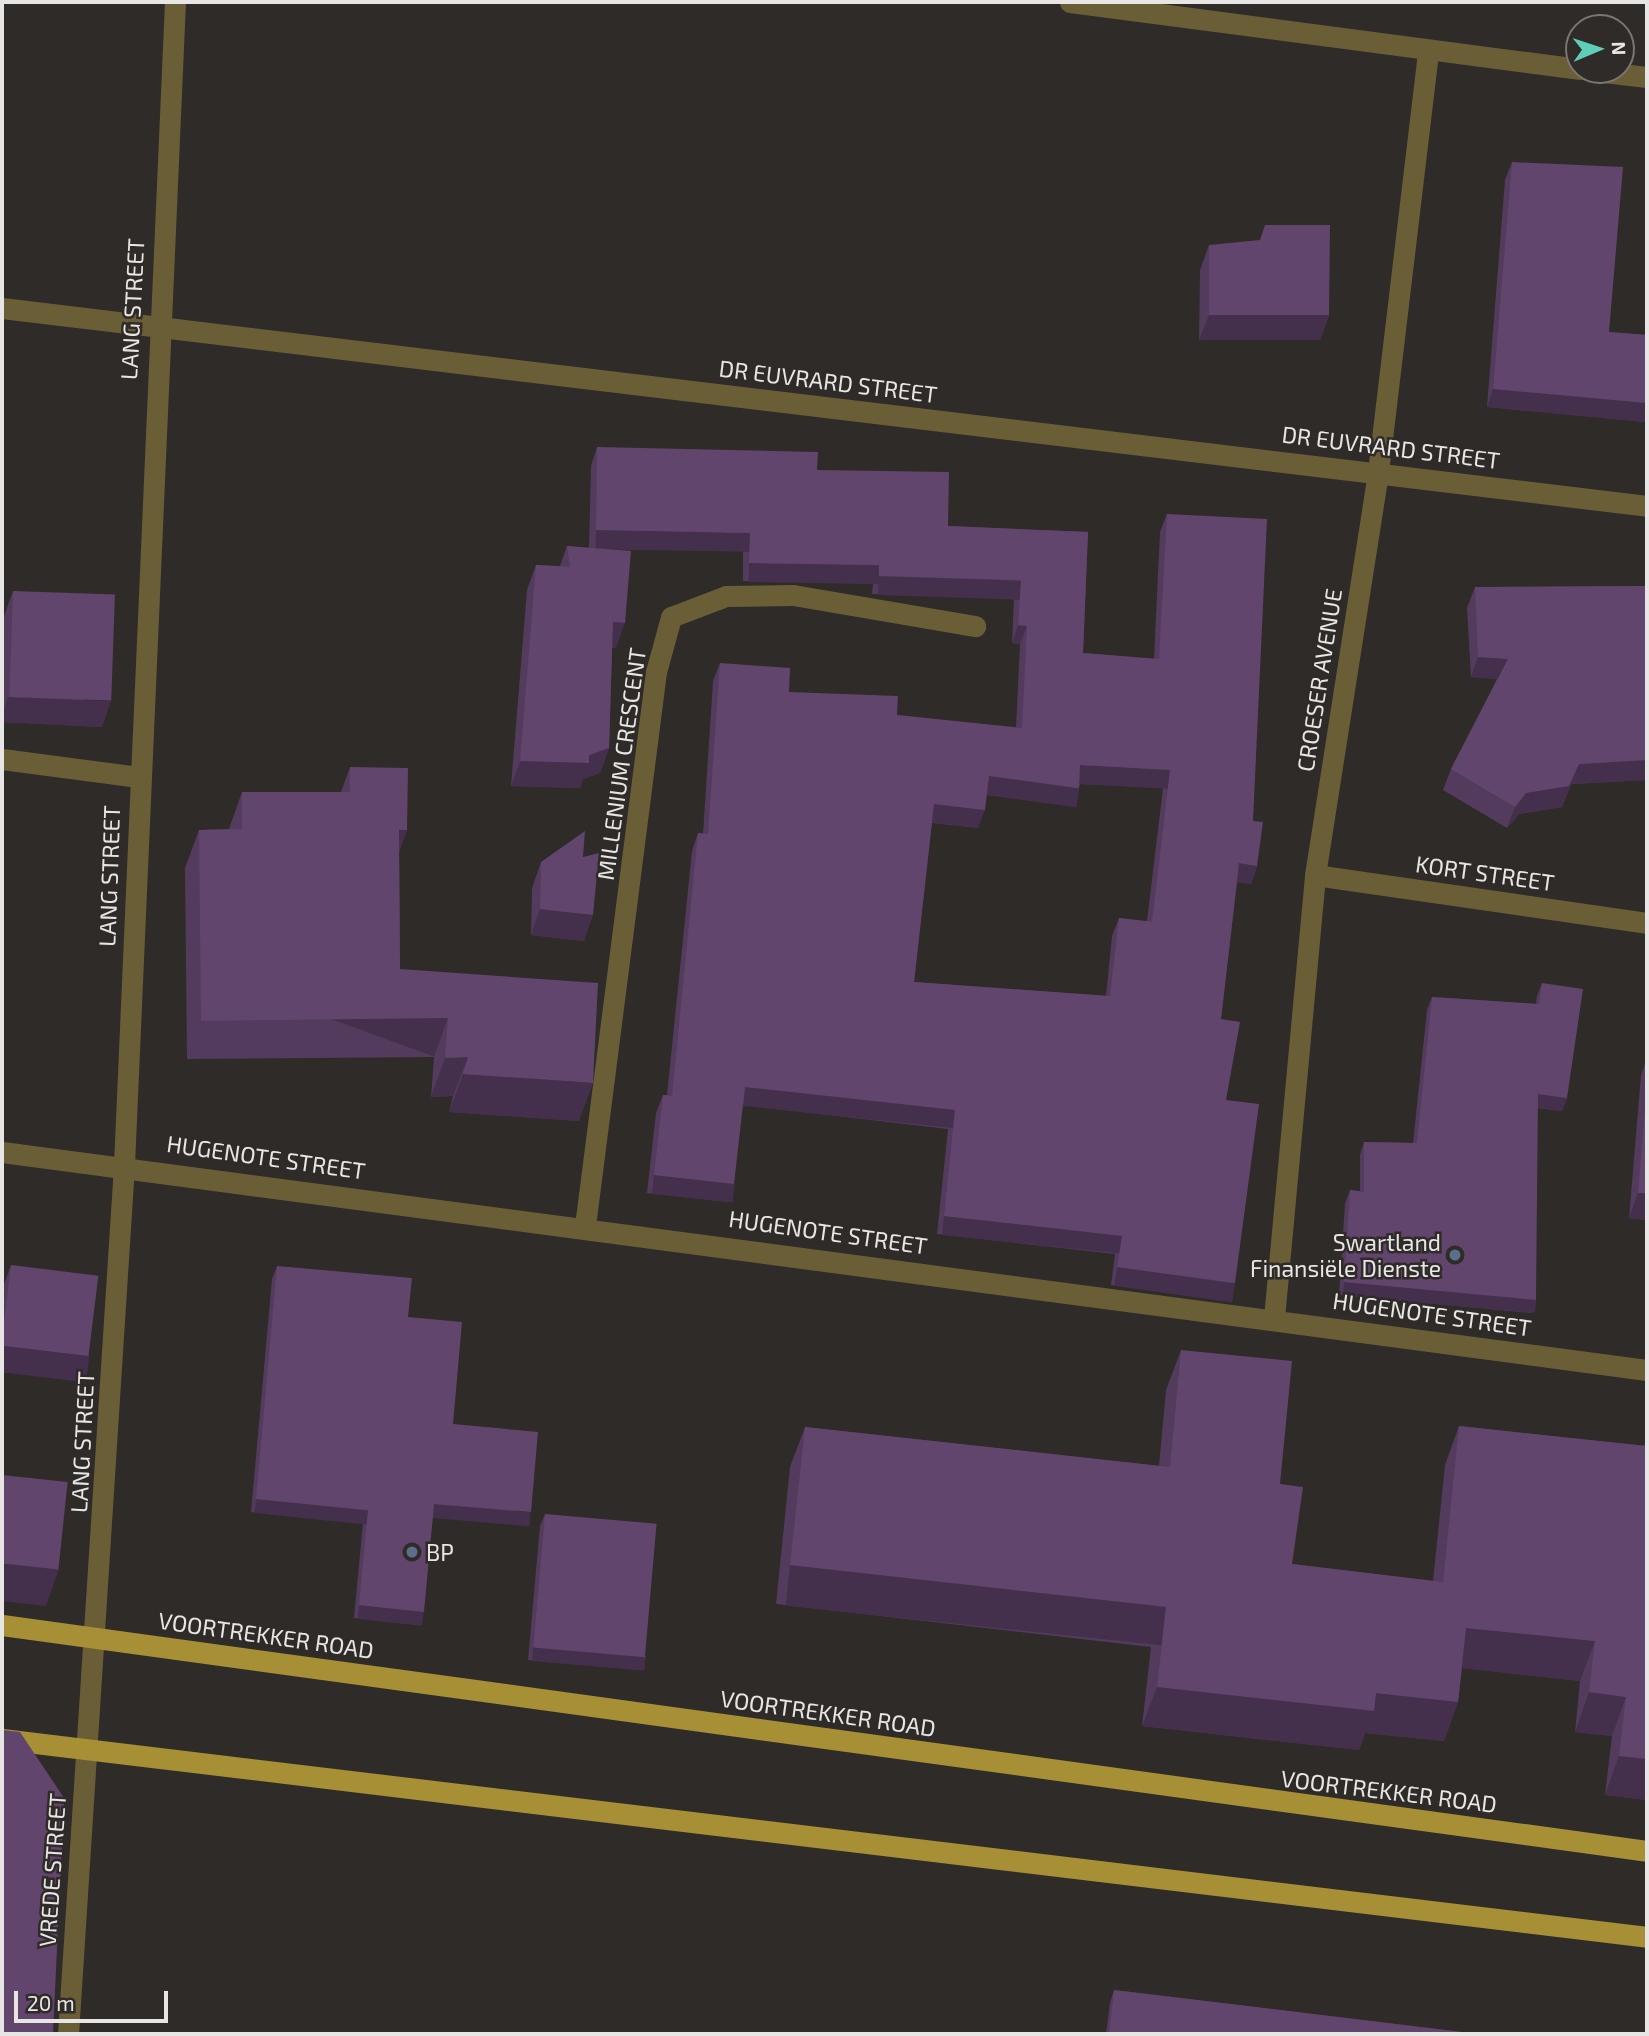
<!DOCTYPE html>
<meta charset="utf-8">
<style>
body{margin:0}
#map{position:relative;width:1649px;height:2036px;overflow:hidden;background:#2f2b29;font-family:"Exo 2",sans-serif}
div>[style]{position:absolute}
.minor>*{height:21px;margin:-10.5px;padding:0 10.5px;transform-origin:10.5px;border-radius:10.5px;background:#6a5e37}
.major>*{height:21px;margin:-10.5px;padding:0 10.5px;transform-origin:10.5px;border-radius:10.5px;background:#a78f35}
.wall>*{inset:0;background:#533b5d}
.shaded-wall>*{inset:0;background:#44304c;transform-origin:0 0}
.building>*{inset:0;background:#61456c;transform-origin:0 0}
.dots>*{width:19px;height:19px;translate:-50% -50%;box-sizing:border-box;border:4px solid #2f2b29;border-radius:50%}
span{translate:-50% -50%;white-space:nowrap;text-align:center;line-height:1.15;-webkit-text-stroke:5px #2f2b29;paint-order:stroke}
.street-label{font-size:23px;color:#e8e6e4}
.poi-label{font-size:23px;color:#e8e6e4}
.right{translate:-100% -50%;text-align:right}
.left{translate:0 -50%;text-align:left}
.frame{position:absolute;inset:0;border:4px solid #e8e6e4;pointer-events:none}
.north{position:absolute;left:1565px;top:14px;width:70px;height:70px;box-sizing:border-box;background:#2f2b29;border:2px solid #797674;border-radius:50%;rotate:88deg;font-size:19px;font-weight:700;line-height:28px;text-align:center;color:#e8e6e4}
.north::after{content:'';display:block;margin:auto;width:24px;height:32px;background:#5eceb8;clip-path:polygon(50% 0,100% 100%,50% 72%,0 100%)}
.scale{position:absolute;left:14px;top:1991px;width:154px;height:32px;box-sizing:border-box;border:4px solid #e8e6e4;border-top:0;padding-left:9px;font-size:21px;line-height:24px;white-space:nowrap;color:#e8e6e4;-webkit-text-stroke:5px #2f2b29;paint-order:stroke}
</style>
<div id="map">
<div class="minor">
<div style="left:1070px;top:2px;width:513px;rotate:7.5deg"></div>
<div style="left:1587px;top:70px;width:60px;rotate:6.7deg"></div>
<div style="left:2px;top:308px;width:1657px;rotate:6.86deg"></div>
<div style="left:2px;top:759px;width:138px;rotate:7.5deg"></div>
<div style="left:1315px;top:875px;width:335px;rotate:8.2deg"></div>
<div style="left:2px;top:1152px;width:1659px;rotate:7.55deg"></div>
<div style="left:585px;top:1226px;width:559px;rotate:-82.7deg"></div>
<div style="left:656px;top:672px;width:57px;rotate:-74.7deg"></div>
<div style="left:671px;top:617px;width:59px;rotate:-20.9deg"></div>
<div style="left:726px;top:596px;width:67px;rotate:-0.9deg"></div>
<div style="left:793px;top:595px;width:185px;rotate:9.7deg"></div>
<div style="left:1274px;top:1318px;width:445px;rotate:-84.7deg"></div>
<div style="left:1315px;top:875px;width:408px;rotate:-81.1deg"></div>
<div style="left:1378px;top:472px;width:423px;rotate:-83.2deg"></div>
<div style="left:68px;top:2034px;width:871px;rotate:-86.31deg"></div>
<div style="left:124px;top:1165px;width:1164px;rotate:-87.49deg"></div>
</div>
<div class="major">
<div style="left:2px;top:1625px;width:1660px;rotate:7.82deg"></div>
<div style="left:2px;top:1739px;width:1657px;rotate:6.86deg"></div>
</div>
<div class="wall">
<div style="clip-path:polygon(1512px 162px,1609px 332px,1647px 335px,1647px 419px,1646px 422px,1487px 407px,1505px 180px)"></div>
<div style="clip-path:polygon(1209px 245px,1329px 315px,1320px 340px,1199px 340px,1200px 270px)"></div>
<div style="clip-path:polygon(evenodd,597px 447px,817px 470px,948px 526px,1088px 532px,1083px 653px,1154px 659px,1160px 532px,1167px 514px,1253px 821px,1257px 866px,1251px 884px,1237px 882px,1221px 1019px,1226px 1100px,1235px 1283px,1229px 1301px,1111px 1285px,1115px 1254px,937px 1234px,948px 1129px,743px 1105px,728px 1202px,647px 1193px,656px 1113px,663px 1095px,667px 1095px,692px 851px,698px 833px,703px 834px,713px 681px,720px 663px,789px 692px,897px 715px,1016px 728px,1020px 644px,1012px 643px,1014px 598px,872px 594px,873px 583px,743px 581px,743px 551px,596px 549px,616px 648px,612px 648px,609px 748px,600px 773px,583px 779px,580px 788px,511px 786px,527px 590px,536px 565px,560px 566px,567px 546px,589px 548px,591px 466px,597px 447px,1080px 784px,1163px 788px,1147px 921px,1119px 918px,1112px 936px,1106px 996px,914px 982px,932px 823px,978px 828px,987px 795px,1073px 806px,1079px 788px,1080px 784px)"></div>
<div style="clip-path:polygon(1647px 586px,1647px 780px,1571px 784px,1562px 807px,1519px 814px,1507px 828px,1443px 790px,1451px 769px,1497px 679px,1471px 677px,1467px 608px,1475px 587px)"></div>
<div style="clip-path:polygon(13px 591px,102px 727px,2px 722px,2px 660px,4px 616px)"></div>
<div style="clip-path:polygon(350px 767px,407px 830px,399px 852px,400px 969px,579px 1121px,449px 1112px,453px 1096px,431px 1097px,434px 1057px,187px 1059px,185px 868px,199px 830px,229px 829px,242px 792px,341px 792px)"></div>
<div style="clip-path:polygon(583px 857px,584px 941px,531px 935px,532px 888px,541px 862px)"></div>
<div style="clip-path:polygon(1542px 983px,1567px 1098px,1562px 1111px,1537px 1108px,1531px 1313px,1339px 1295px,1345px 1203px,1350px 1190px,1360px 1191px,1360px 1155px,1364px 1142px,1413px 1143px,1427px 1010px,1432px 997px,1536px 1004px,1537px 996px)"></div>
<div style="clip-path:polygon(1647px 1058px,1647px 1220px,1629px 1218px,1641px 1075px)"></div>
<div style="clip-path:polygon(11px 1265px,89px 1355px,80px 1380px,2px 1372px,2px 1290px)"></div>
<div style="clip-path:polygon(277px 1266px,408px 1317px,453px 1424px,526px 1525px,433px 1517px,419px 1625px,354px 1618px,363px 1522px,251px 1512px,272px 1279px)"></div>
<div style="clip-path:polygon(1181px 1350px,1280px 1484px,1292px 1564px,1433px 1581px,1445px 1465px,1459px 1426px,1644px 1446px,1647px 1435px,1647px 1800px,1605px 1795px,1612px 1736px,1575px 1732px,1580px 1681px,1462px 1668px,1458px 1702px,1444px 1741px,1365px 1733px,1359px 1750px,1142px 1726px,1151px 1647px,776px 1604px,790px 1467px,805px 1427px,1159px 1466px,1166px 1390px)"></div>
<div style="clip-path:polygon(545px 1514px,646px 1657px,641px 1670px,528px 1660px,540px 1526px)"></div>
<div style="clip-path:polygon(1114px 1990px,1478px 2034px,1106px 2034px,1110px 2003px)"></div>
</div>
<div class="shaded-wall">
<div style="clip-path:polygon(1209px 315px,1329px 315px,1320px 340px,1199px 340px)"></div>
<div style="clip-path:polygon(1493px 389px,1647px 403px,1647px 419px,1646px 422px,1487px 407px)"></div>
<div style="left:596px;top:530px;width:154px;height:19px;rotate:1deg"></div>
<div style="left:749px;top:563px;width:130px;height:19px;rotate:1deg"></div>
<div style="left:879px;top:576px;width:142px;height:19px;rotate:2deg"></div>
<div style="clip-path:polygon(613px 622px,625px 623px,616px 648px,603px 647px)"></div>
<div style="clip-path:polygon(1018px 625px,1027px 626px,1020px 644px,1012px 643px)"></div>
<div style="clip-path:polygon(1478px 657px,1508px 659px,1501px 679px,1471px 677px)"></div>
<div style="clip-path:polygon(8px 697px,111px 701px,102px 727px,2px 722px,2px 715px)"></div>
<div style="clip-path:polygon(609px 748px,600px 773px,583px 779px,580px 788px,511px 786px,520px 761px,589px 755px)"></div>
<div style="clip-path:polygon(1647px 760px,1647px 780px,1571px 784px,1562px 807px,1519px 814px,1507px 828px,1515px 807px,1526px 793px,1579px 764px)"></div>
<div style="left:1080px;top:765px;width:90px;height:19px;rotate:3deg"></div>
<div style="left:989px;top:776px;width:91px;height:19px;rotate:8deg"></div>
<div style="clip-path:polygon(934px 804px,985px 810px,978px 828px,928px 822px)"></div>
<div style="clip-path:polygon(399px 830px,407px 830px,393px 869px)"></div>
<div style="clip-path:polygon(1239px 863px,1257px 866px,1251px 884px,1233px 882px)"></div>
<div style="clip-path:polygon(540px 909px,593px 915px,584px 941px,531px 935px)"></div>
<div style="left:448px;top:1018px;width:41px;height:247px;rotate:110deg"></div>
<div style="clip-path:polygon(468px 1057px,453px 1096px,431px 1097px,445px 1058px)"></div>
<div style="clip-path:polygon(463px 1074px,593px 1083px,579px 1121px,449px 1112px)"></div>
<div style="left:745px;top:1087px;width:211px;height:19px;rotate:6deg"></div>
<div style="clip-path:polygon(1538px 1094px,1567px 1098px,1562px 1111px,1533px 1107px)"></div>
<div style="left:654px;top:1175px;width:81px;height:19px;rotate:6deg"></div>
<div style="clip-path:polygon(1638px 1193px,1647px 1193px,1647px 1220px,1629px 1218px)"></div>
<div style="left:944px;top:1216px;width:179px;height:19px;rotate:6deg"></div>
<div style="left:1117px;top:1267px;width:119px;height:19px;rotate:8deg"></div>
<div style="left:1344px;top:1282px;width:193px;height:14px;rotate:5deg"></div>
<div style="left:2px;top:1345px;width:88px;height:27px;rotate:7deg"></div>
<div style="left:256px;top:1499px;width:113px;height:14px;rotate:6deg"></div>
<div style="left:434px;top:1504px;width:97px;height:14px;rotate:5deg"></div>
<div style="clip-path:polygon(2px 1563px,59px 1569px,46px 1606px,2px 1601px)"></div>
<div style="left:790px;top:1565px;width:378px;height:41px;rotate:6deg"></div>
<div style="left:359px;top:1605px;width:65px;height:14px;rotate:6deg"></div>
<div style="clip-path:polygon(1466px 1628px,1595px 1641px,1580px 1681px,1452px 1667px)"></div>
<div style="left:533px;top:1647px;width:113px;height:14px;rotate:5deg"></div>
<div style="clip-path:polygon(1157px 1687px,1376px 1693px,1458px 1702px,1444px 1741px,1365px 1733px,1359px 1750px,1142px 1726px)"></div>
<div style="clip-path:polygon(1589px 1692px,1626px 1697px,1612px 1736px,1575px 1732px)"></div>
<div style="clip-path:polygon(1619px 1756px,1647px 1759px,1647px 1800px,1605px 1795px)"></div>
</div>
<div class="building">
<div style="clip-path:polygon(1512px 162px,1623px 167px,1609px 332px,1647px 335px,1647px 403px,1493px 389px)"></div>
<div style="clip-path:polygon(1265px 225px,1330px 225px,1329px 315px,1209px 315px,1209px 245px,1260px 240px)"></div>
<div style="clip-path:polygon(evenodd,597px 447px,818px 452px,817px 470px,949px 472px,948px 526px,1088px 532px,1083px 653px,1159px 659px,1167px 514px,1267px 519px,1253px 821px,1263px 822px,1257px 866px,1239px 863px,1221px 1019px,1240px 1022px,1226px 1100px,1259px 1104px,1235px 1283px,1117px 1267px,1122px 1236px,944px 1216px,955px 1110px,745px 1087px,734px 1184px,654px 1175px,663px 1095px,672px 1096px,698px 833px,708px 834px,720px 663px,790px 668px,789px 692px,898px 696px,897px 715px,1022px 728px,1027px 626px,1018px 625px,1021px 580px,879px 576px,879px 565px,749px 563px,750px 533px,596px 530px,597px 447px,1080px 765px,1170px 770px,1152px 922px,1119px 918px,1110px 996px,914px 982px,934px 804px,985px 810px,989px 776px,1079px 788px,1080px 765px)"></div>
<div style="clip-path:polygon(567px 546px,631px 551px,625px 623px,613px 622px,609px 748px,589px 755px,589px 763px,520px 761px,536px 565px,570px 567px)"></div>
<div style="clip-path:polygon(1641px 586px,1647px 586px,1647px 760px,1579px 764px,1569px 786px,1526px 793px,1515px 807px,1451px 769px,1508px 659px,1478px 657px,1475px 587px)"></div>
<div style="left:13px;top:591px;width:102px;height:106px;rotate:2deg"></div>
<div style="clip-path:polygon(350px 767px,408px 768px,407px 830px,399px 830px,400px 969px,598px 983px,593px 1083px,463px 1074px,468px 1057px,445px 1058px,448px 1018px,201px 1021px,199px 830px,242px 829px,242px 792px,350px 792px)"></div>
<div style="clip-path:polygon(585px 831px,583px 857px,599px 853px,593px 915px,540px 909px,541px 862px)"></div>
<div style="clip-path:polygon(1542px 983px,1583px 989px,1567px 1098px,1538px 1094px,1536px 1300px,1344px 1282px,1350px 1190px,1364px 1192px,1364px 1142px,1417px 1143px,1432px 997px,1539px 1004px)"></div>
<div style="clip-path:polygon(1647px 1085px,1647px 1193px,1638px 1193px)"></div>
<div style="left:11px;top:1265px;width:88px;height:81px;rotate:7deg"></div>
<div style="clip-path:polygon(277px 1266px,412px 1278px,408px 1317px,462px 1322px,453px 1424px,538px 1432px,531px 1512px,434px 1504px,424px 1612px,359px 1605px,368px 1510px,256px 1499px)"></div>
<div style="clip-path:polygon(1181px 1350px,1292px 1361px,1280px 1484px,1303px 1487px,1292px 1564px,1443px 1582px,1459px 1426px,1647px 1446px,1647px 1759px,1619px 1756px,1626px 1697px,1589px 1692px,1595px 1641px,1466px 1628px,1458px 1702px,1376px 1693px,1374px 1711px,1157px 1687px,1166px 1607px,790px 1565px,805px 1427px,1170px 1467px)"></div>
<div style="left:2px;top:1475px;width:66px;height:88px;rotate:6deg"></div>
<div style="left:545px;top:1514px;width:112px;height:134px;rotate:5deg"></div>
<div style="clip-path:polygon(2px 1730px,20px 1732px,64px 1798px,53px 2034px,2px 2034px)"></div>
<div style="clip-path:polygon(1114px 1990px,1478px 2034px,1109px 2034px)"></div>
</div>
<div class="dots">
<div style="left:1455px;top:1255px;background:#5c6f8a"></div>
<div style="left:412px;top:1552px;background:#5c6f8a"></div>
</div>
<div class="street-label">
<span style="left:132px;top:309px;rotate:-87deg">LANG STREET</span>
<span style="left:828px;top:381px;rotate:7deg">DR EUVRARD STREET</span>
<span style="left:1391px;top:447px;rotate:7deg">DR EUVRARD STREET</span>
<span style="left:1319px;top:680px;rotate:-81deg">CROESER AVENUE</span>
<span style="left:621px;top:764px;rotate:-82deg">MILLENIUM CRESCENT</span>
<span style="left:1485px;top:873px;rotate:8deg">KORT STREET</span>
<span style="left:109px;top:876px;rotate:-88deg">LANG STREET</span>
<span style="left:266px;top:1157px;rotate:8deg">HUGENOTE STREET</span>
<span style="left:828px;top:1232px;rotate:8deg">HUGENOTE STREET</span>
<span style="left:1432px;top:1314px;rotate:8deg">HUGENOTE STREET</span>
<span style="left:82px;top:1442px;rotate:-87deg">LANG STREET</span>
<span style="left:266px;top:1635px;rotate:8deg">VOORTREKKER ROAD</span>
<span style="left:828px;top:1713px;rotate:8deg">VOORTREKKER ROAD</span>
<span style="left:1389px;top:1791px;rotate:7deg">VOORTREKKER ROAD</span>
<span style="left:52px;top:1870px;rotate:-86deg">VREDE STREET</span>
</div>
<div class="poi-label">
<span class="right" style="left:1441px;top:1255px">Swartland<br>Finansiële Dienste</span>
<span class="left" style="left:426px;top:1552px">BP</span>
</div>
<div class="frame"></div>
<div class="north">N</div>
<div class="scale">20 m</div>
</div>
